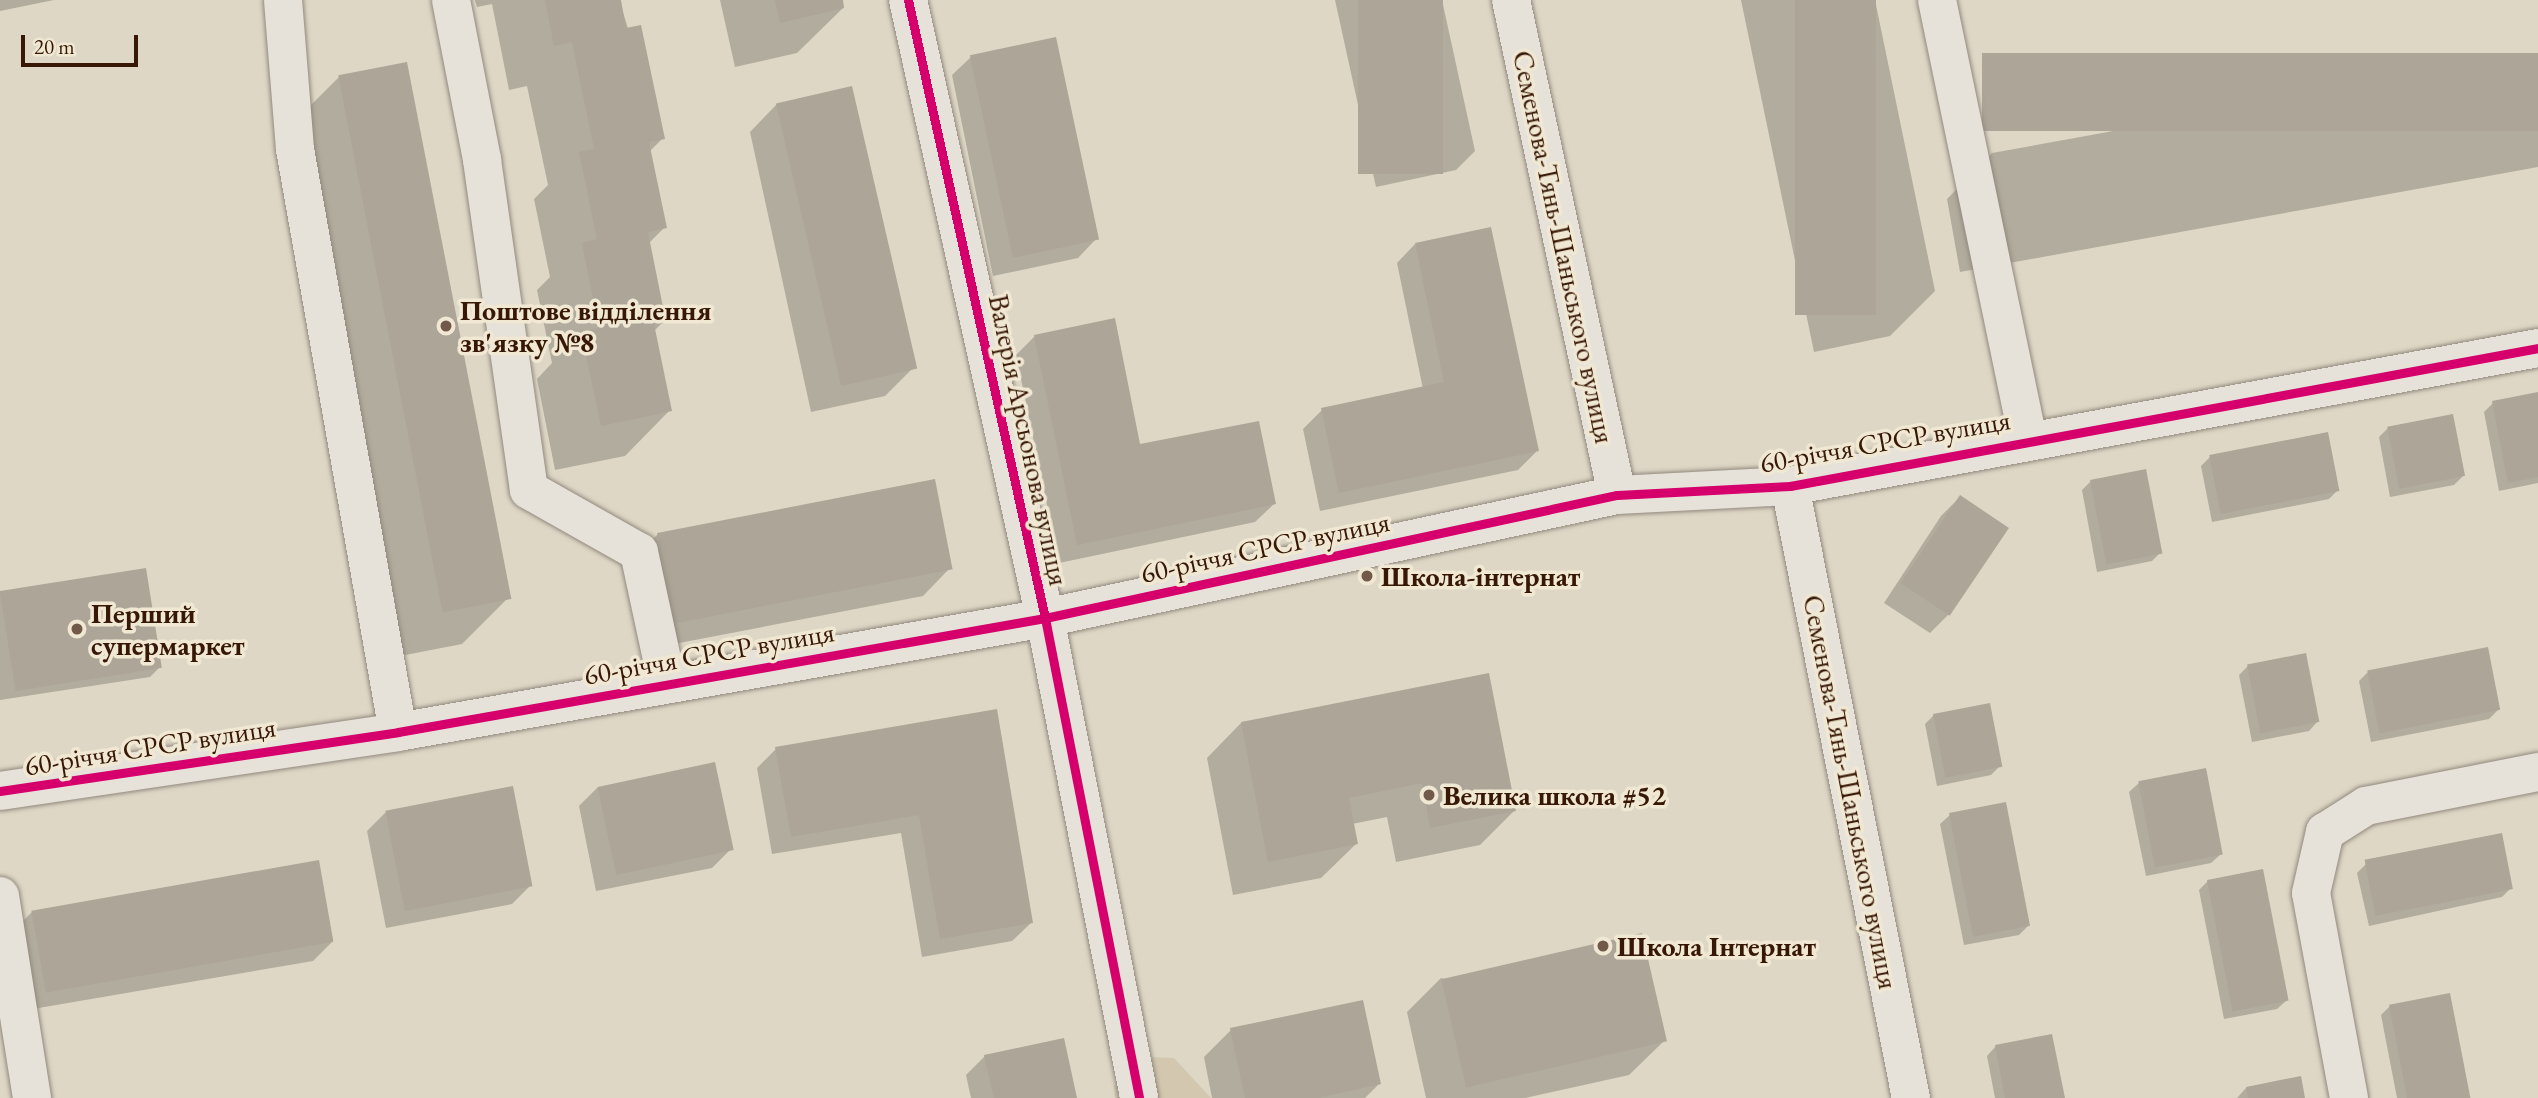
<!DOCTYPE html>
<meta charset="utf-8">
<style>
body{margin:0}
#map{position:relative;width:2538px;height:1098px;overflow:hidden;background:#ded7c6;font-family:"EB Garamond",serif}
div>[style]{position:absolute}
.green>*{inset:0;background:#d3c8af}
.shadow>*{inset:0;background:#0003}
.building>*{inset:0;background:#aca598;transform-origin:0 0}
.roads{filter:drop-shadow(0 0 2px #92897e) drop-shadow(0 0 2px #92897e)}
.minor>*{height:38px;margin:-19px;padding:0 19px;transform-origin:19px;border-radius:19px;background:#e6e2d9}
.cycleway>*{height:9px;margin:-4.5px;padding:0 4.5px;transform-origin:4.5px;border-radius:4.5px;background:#d6006c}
.dots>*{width:19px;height:19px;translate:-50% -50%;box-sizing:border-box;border:4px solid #f0e8d3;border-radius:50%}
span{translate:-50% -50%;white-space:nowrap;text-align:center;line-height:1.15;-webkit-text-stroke:7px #f0e8d3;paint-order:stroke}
.street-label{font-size:28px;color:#371705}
.poi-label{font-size:28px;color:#371705;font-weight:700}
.left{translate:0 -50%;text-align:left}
.scale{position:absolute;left:21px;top:35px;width:117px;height:32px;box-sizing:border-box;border:4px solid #371705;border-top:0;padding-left:9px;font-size:21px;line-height:24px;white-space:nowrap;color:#371705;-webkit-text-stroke:5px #f0e8d3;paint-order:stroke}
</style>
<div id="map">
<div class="green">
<div style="clip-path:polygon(1149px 1057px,1174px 1058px,1211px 1098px,1115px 1098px,1114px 1086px,1126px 1065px)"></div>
</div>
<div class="shadow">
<div style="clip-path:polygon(0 0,54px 0,0 11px)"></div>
<div style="clip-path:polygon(475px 0,619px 0,663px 138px,649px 152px,665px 227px,648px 244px,664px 321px,654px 331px,670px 410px,625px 456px,555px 470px,537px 379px,552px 363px,537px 290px,550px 277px,534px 199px,548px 185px,527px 86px,509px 90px,492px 4px,477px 7px)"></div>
<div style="clip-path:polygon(720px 0,841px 0,843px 8px,797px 53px,735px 67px)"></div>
<div style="clip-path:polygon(1335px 0,1442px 0,1475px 151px,1456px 170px,1376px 187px)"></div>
<div style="clip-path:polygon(1741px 0,1875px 0,1935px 291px,1890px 336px,1814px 352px)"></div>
<div style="clip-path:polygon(2538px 54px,2538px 167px,1960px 272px,1947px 199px,1992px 153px)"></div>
<div style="clip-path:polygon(971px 57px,1096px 239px,1078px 258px,993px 276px,952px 75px)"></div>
<div style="clip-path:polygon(339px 77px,507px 599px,462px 644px,395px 657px,293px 123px)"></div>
<div style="clip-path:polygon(777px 104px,913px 368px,885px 396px,811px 412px,750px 132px)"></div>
<div style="clip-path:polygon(1415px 244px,1537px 451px,1518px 470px,1320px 511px,1303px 429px,1322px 410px,1423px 389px,1397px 263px)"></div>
<div style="clip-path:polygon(1035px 336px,1139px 447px,1274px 504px,1255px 522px,1059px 563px,1016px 355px)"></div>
<div style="clip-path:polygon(2538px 394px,2538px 483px,2499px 491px,2484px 412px,2493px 403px)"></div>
<div style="clip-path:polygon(2388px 428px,2463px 476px,2454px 485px,2390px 497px,2379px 437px)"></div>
<div style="clip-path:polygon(2210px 457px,2338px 490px,2329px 499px,2212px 522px,2201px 466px)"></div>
<div style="clip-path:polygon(2091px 481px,2161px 552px,2152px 561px,2097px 572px,2082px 490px)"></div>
<div style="clip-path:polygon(1960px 497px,1949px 614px,1930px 633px,1884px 603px,1941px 516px)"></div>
<div style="clip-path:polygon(658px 534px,950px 568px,923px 596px,648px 649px,631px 561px)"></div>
<div style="clip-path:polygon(0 592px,159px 668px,150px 677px,0 700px)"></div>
<div style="clip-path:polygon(2248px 666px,2318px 721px,2309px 731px,2252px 742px,2239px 675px)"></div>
<div style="clip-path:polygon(2368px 672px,2498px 710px,2489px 719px,2371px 742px,2359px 681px)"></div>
<div style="clip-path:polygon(995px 712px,1031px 923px,1012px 941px,922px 957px,901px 833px,772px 854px,757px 768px,776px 749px)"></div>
<div style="clip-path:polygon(1934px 715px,2000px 766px,1991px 775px,1937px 786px,1925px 724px)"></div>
<div style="clip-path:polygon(1241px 723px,1514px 811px,1480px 845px,1396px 862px,1387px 817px,1352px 824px,1356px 844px,1321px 878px,1233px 895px,1207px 758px)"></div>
<div style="clip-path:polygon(2139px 783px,2221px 854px,2211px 863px,2146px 876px,2129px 792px)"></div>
<div style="clip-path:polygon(598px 787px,731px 849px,712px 868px,596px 891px,579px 806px)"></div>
<div style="clip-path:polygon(386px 812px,531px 885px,512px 904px,386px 928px,367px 831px)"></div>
<div style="clip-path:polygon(1950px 815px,2028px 926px,2019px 935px,1964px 945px,1940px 824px)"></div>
<div style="clip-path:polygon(2366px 864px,2511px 888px,2502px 897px,2369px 926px,2357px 873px)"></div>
<div style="clip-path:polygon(2208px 881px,2287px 1000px,2277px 1009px,2224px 1019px,2199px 890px)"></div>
<div style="clip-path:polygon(32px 912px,332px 942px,313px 961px,27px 1010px,13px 931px)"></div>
<div style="clip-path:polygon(1441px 978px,1664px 1041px,1629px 1075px,1525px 1098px,1426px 1098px,1407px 1012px)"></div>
<div style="clip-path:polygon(2390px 1006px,2468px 1098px,2397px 1098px,2381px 1015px)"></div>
<div style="clip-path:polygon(1231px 1030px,1379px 1084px,1365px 1098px,1212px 1098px,1204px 1057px)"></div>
<div style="clip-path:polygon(1996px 1046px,2063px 1098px,1995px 1098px,1987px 1056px)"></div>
<div style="clip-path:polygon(985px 1056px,1075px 1098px,971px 1098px,966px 1075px)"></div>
<div style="clip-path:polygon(2246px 1088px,2303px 1098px,2237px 1098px)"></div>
</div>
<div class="building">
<div style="clip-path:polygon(545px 0,621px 0,626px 28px,641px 25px,665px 139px,649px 142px,667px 228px,648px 232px,666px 322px,654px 324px,672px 411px,601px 426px,581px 332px,599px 328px,582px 243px,597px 239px,579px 152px,594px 149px,572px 42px,554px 46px)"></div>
<div style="clip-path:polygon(775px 0,843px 0,844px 8px,780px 23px)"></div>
<div style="left:1358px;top:0;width:85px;height:174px"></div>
<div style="left:1795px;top:0;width:81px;height:315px"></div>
<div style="left:1056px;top:37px;width:207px;height:88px;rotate:78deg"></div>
<div style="left:2538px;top:53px;width:78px;height:556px;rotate:90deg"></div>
<div style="left:407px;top:62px;width:547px;height:70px;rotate:79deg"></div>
<div style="left:852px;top:86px;width:290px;height:78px;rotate:77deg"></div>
<div style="clip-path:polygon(1491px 227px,1539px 451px,1339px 493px,1321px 408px,1444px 382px,1415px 243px)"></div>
<div style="clip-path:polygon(1115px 318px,1140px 444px,1259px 421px,1276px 504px,1077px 545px,1034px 335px)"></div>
<div style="clip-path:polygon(2538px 392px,2538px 477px,2508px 483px,2492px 401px)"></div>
<div style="left:2453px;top:414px;width:63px;height:67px;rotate:79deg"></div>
<div style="left:2328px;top:432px;width:60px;height:121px;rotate:79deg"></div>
<div style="left:2146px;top:469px;width:86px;height:57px;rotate:79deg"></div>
<div style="left:935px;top:479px;width:92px;height:283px;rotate:79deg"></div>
<div style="left:1960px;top:495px;width:59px;height:106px;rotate:34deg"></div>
<div style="left:146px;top:568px;width:101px;height:148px;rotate:81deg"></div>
<div style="left:2488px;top:647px;width:64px;height:123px;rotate:79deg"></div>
<div style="left:2306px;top:653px;width:70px;height:60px;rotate:79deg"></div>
<div style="clip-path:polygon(1489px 673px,1516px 811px,1430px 828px,1422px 783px,1349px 798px,1358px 844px,1268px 862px,1241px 722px)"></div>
<div style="left:1990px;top:703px;width:65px;height:58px;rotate:79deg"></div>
<div style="clip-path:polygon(997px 709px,1033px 923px,940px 939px,919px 815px,791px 837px,775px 747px)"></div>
<div style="left:715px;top:762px;width:90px;height:120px;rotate:78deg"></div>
<div style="left:2206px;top:768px;width:88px;height:69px;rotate:79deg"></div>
<div style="left:513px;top:786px;width:102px;height:130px;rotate:79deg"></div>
<div style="left:2006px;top:802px;width:126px;height:58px;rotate:79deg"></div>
<div style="left:2502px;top:833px;width:57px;height:140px;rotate:79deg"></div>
<div style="left:319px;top:860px;width:83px;height:292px;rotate:80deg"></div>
<div style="left:2263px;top:869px;width:134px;height:57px;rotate:79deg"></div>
<div style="left:1642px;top:933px;width:111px;height:206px;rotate:77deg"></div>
<div style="left:2450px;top:993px;width:107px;height:62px;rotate:79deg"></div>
<div style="clip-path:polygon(1363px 1000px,1381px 1084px,1318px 1098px,1245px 1098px,1230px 1028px)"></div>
<div style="clip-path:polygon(2052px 1034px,2065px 1098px,2005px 1098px,1995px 1045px)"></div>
<div style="clip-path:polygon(1064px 1038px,1077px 1098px,994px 1098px,984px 1055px)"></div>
<div style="clip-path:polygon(2301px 1076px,2305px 1098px,2248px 1098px,2246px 1087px)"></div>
</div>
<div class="roads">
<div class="minor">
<div style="left:283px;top:0;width:149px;rotate:85.4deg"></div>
<div style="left:295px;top:149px;width:592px;rotate:79.98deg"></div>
<div style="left:451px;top:0;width:163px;rotate:79deg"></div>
<div style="left:482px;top:160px;width:333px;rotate:81.9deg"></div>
<div style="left:529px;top:490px;width:126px;rotate:29.4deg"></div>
<div style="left:639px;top:552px;width:134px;rotate:77.9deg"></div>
<div style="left:908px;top:0;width:633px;rotate:77.5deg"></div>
<div style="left:1045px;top:618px;width:489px;rotate:78.9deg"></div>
<div style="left:1511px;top:0;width:506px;rotate:77.91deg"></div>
<div style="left:1937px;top:0;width:449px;rotate:78.3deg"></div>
<div style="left:1790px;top:486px;width:624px;rotate:78.82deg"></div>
<div style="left:0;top:791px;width:402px;rotate:-8.4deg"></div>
<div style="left:398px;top:732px;width:657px;rotate:-9.99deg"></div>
<div style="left:1045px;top:618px;width:585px;rotate:-12.14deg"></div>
<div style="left:1617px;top:495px;width:173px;rotate:-3deg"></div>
<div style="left:1790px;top:486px;width:761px;rotate:-10.45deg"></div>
<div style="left:0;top:896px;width:205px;rotate:81deg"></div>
<div style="left:2349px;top:1098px;width:208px;rotate:-100.5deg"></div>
<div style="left:2311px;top:893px;width:63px;rotate:-77.1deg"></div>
<div style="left:2325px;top:832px;width:49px;rotate:-32.4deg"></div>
<div style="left:2366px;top:806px;width:175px;rotate:-11.2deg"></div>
</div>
</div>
<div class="cycleway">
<div style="left:908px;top:0;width:633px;rotate:77.5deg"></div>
<div style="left:1045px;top:618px;width:489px;rotate:78.9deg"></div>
<div style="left:0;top:791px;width:402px;rotate:-8.4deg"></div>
<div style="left:398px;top:732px;width:657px;rotate:-9.99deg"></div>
<div style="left:1045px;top:618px;width:585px;rotate:-12.14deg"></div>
<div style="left:1617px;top:495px;width:173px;rotate:-3deg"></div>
<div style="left:1790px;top:486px;width:761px;rotate:-10.45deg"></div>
</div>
<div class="dots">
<div style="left:446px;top:326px;background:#715a49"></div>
<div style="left:1367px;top:576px;background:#715a49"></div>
<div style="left:77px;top:629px;background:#715a49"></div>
<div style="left:1429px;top:795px;background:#715a49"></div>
<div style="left:1603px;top:946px;background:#715a49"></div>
</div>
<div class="street-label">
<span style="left:1564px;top:247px;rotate:78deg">Семенова-Тянь-Шаньського вулиця</span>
<span style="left:1029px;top:440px;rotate:78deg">Валерія Арсьонова вулиця</span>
<span style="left:1885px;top:441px;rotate:-10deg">60-річчя СРСР вулиця</span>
<span style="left:1265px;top:547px;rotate:-12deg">60-річчя СРСР вулиця</span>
<span style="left:709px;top:653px;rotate:-10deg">60-річчя СРСР вулиця</span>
<span style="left:150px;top:746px;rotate:-9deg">60-річчя СРСР вулиця</span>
<span style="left:1851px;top:792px;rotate:79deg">Семенова-Тянь-Шаньського вулиця</span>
</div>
<div class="poi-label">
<span class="left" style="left:460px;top:326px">Поштове відділення<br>зв'язку №8</span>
<span class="left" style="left:1381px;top:576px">Школа-інтернат</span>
<span class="left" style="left:91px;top:629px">Перший<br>супермаркет</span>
<span class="left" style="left:1443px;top:795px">Велика школа #52</span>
<span class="left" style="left:1617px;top:946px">Школа Інтернат</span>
</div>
<div class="scale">20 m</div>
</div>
